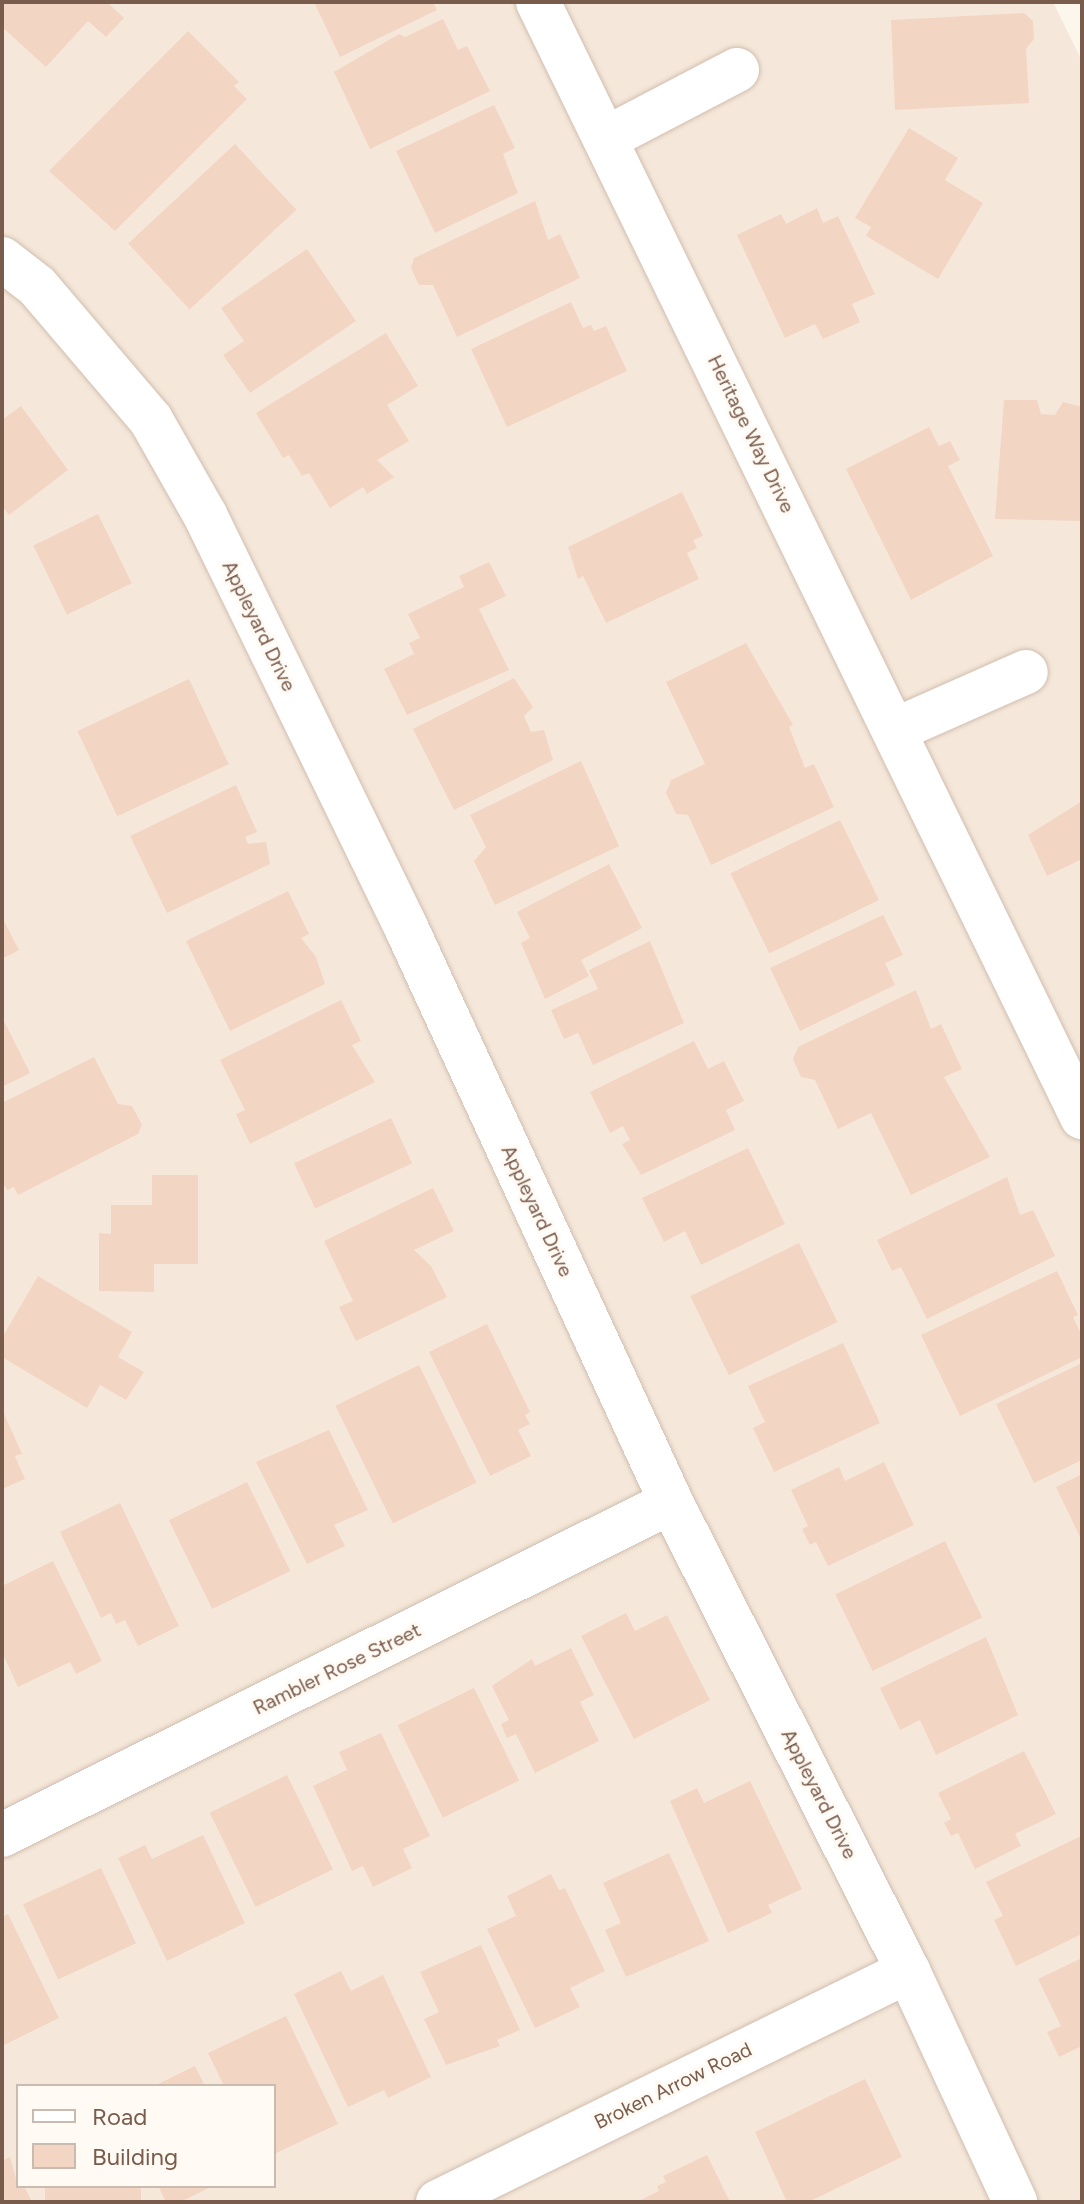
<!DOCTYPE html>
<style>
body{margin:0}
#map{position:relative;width:1084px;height:2204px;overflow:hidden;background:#fdf6ec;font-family:Figtree,sans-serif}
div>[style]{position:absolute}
.residential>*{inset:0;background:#f5e8da}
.building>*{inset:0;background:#f3d5c3;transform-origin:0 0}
.roads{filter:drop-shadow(0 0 2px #d1beb0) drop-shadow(0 0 2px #d1beb0)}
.minor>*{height:44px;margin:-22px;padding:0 22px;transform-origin:22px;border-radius:22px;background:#fff}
span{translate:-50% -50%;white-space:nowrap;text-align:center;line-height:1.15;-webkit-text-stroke:6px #fffaf3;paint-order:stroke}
.street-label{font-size:20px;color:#7a5c4d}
.frame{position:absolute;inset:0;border:4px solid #7a5c4d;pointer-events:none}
.legend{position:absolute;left:16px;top:2084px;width:260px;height:104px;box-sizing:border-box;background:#fffaf3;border:2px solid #cabbb1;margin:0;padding:10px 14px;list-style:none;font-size:24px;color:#7a5c4d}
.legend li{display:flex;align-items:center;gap:16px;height:40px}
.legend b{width:40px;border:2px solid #cabbb1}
</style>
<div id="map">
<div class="residential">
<div style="clip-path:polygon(evenodd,2px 2px,1053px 2px,1082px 61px,1082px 2202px,2px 2202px,2px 2px,18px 2086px,274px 2086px,274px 2186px,18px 2186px,18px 2086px)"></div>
</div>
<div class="building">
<div style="clip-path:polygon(2px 2px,107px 2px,124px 18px,106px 37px,88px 21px,46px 67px,2px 27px)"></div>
<div style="clip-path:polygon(314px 2px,433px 2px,437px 10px,340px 57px)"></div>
<div style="clip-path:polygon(1024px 13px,1033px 21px,1034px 39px,1026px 49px,1029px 103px,895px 110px,891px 20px)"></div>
<div style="clip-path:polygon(443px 19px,458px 50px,467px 46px,490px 91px,370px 149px,334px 72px,399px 34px,405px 37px)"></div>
<div style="clip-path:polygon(188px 31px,239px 82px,234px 86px,247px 99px,115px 231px,49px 171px)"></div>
<div style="clip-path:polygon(494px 105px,515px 148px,503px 154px,518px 193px,435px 233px,396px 151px)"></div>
<div style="clip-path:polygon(909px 128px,958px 158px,945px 180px,983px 203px,938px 279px,866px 236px,871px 227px,855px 218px)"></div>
<div style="left:235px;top:144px;width:90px;height:146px;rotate:47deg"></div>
<div style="clip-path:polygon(535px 201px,548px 240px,560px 234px,580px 278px,457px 337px,433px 285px,419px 285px,411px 268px,414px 258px)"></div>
<div style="clip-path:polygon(817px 208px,823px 223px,838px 216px,875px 294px,852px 304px,860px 322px,823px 339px,815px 324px,785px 338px,737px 235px,781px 214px,786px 224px)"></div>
<div style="clip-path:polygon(307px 249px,356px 321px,250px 393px,223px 355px,244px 341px,221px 308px)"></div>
<div style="clip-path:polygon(571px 302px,583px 328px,591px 325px,594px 331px,606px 326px,627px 371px,507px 427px,471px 349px)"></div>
<div style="clip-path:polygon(386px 333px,418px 386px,387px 405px,409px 441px,377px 460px,394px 477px,367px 494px,363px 487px,330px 508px,309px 473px,302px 476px,289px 455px,283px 458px,256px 413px)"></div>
<div style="clip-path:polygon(1004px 400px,1037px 400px,1041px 414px,1055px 415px,1063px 402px,1082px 407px,1082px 521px,995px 519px)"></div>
<div style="clip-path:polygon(21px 406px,68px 470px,9px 515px,2px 506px,2px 420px)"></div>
<div style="clip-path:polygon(929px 427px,939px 446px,950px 441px,960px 460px,948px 466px,993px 556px,911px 600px,846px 469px)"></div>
<div style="clip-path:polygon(682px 492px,703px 536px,693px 540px,697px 548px,687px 553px,699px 579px,606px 623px,583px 576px,578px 579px,568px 547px)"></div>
<div style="left:98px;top:514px;width:77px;height:72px;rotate:64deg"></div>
<div style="clip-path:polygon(489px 562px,506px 596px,479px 609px,509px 670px,407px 715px,384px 669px,414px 654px,409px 643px,420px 638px,408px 614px,464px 587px,459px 576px)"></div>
<div style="clip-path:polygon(746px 643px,793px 725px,789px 727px,805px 768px,814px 764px,834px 807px,711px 865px,688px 815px,676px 814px,666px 793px,671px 780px,705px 764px,666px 682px)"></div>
<div style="clip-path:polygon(514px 678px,533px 707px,524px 716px,531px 732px,544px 730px,553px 760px,454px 810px,413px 729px)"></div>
<div style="left:189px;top:679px;width:94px;height:123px;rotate:65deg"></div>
<div style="clip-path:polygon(581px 761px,619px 846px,495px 905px,474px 861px,486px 847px,470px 815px)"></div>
<div style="clip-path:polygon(236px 785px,257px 832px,245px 837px,248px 844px,266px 842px,270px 864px,167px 913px,130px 836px)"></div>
<div style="clip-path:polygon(1082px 801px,1082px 859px,1047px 876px,1028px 835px)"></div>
<div style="left:840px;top:820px;width:89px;height:122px;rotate:64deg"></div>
<div style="clip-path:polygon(609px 864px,642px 928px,581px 960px,589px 976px,545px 999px,521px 943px,530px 938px,517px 912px)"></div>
<div style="clip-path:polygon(288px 891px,309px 934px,301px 938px,316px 957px,325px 984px,230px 1031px,186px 941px)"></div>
<div style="clip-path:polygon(883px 915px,903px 955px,885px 963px,895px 985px,800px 1031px,770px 968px)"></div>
<div style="clip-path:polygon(2px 917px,19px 950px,2px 959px)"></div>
<div style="clip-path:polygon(650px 941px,684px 1023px,593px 1065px,578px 1033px,564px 1039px,551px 1010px,598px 989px,589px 970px)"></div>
<div style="clip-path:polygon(916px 990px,931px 1029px,941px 1024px,962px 1069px,944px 1077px,990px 1157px,911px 1195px,871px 1113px,838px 1129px,815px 1080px,801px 1077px,793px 1059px,798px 1047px)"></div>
<div style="clip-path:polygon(341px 1000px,361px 1041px,352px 1045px,375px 1082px,250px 1144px,236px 1114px,245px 1110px,220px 1060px)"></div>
<div style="clip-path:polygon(2px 1017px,30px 1073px,2px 1087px)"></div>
<div style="clip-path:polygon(694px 1041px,708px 1069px,724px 1061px,744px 1101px,726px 1110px,735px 1130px,641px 1175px,622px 1144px,630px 1140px,623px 1126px,610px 1133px,590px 1092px)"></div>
<div style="clip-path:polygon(94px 1057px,118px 1104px,132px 1106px,142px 1125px,138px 1134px,18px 1195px,14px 1187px,7px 1190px,2px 1181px,2px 1103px)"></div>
<div style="left:391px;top:1118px;width:50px;height:107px;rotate:65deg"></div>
<div style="clip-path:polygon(748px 1148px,785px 1224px,701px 1265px,685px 1231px,664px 1242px,642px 1198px)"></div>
<div style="clip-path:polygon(152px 1175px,198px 1175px,198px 1264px,154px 1264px,154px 1292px,99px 1291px,99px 1233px,111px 1234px,111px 1205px,152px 1205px)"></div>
<div style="clip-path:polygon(1007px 1177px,1020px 1215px,1033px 1210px,1055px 1256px,927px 1319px,901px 1267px,892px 1271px,877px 1240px)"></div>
<div style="clip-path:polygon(433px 1188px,454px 1231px,414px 1250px,431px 1266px,447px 1297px,356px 1341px,339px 1307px,353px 1301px,324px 1241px)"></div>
<div style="left:799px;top:1243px;width:88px;height:121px;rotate:64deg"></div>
<div style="clip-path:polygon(1057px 1271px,1078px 1315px,1073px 1317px,1082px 1336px,1082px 1357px,960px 1416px,921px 1335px)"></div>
<div style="clip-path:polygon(38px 1276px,132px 1332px,118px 1357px,144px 1372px,126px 1400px,100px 1385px,87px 1408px,2px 1357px,2px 1338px)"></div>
<div style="clip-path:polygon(487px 1324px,530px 1412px,525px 1415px,530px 1424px,518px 1430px,531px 1456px,490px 1476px,429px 1352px)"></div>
<div style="clip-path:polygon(843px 1343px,880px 1423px,774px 1472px,753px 1428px,765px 1422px,748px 1386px)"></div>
<div style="clip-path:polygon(1082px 1363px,1082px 1460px,1034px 1483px,996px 1404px)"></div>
<div style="left:419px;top:1365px;width:131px;height:93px;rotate:64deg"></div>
<div style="clip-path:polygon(2px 1409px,22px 1454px,15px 1456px,25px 1479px,2px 1489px)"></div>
<div style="clip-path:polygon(329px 1430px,368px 1510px,334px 1525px,345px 1546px,307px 1564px,256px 1462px)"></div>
<div style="clip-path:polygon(884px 1462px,914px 1525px,828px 1566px,816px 1542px,810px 1545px,802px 1529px,808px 1526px,791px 1490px,839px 1467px,845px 1481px)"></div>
<div style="clip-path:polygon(1082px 1474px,1082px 1541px,1056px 1487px)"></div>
<div style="left:247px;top:1482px;width:99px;height:87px;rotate:64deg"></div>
<div style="clip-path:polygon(120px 1503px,179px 1626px,138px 1646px,125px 1620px,116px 1624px,111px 1613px,101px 1618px,60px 1532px)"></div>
<div style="left:945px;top:1541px;width:85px;height:122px;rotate:64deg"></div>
<div style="clip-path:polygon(53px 1561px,102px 1661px,76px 1674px,70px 1662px,18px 1687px,2px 1652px,2px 1586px)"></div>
<div style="clip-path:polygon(626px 1613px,635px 1631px,667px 1615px,710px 1700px,634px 1739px,581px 1636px)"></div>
<div style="clip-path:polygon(986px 1637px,1018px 1715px,936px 1755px,920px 1720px,900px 1730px,880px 1688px)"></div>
<div style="clip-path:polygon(571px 1648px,594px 1695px,580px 1702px,599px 1741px,535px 1773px,516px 1734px,507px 1738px,501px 1724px,509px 1720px,492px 1686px,532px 1659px,535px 1666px)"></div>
<div style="left:474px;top:1688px;width:103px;height:85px;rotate:64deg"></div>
<div style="clip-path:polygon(381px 1733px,430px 1836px,403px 1849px,412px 1868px,373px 1887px,363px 1866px,352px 1871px,313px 1786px,347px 1770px,339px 1752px)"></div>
<div style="clip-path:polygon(1024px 1751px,1056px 1814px,1015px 1834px,1021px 1846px,975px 1869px,958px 1833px,951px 1836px,944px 1823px,951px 1819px,938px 1793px)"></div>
<div style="left:287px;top:1775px;width:105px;height:86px;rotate:64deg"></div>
<div style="clip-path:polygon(750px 1781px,802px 1889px,768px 1905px,772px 1913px,728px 1933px,670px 1801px,697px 1788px,704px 1803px)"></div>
<div style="clip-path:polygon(203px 1835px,245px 1923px,167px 1961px,118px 1858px,145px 1845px,152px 1859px)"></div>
<div style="clip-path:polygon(1081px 1836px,1082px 1934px,1016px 1966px,994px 1920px,1003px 1916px,986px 1882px)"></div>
<div style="clip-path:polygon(669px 1853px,709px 1941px,626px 1977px,605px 1930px,621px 1923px,603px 1883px)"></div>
<div style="left:101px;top:1868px;width:83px;height:86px;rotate:65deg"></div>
<div style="clip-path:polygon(551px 1874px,559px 1890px,565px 1888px,605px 1971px,570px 1988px,580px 2007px,535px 2028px,487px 1929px,516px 1916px,507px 1896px)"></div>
<div style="clip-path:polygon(8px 1914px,59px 2018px,2px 2046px,2px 1917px)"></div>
<div style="clip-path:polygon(481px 1945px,520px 2030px,497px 2040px,500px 2046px,446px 2065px,424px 2019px,439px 2012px,420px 1972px)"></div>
<div style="clip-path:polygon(1082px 1958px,1082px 2046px,1059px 2057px,1047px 2032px,1061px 2026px,1038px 1979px)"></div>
<div style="clip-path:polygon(341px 1971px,351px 1991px,383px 1975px,431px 2077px,388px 2098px,384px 2090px,348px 2107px,294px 1994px)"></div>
<div style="clip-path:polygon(286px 2016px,338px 2124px,274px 2154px,274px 2086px,224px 2086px,208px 2053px)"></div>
<div style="clip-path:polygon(195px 2066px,205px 2086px,154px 2086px)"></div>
<div style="clip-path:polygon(865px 2079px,902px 2157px,808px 2202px,787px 2202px,755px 2132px)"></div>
<div style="clip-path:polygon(707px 2155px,730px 2202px,637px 2202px,659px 2191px,657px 2186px,666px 2182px,663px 2176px)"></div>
<div style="clip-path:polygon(10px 2157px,18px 2186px,24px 2186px,32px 2202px,2px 2202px,2px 2161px)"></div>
<div style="left:45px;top:2186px;width:96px;height:17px"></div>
<div style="clip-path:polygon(158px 2186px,213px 2186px,180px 2202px,166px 2202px)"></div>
</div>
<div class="roads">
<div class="minor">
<div style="left:538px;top:2px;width:1241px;rotate:63.99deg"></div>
<div style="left:605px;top:139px;width:149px;rotate:-27.6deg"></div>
<div style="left:2px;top:259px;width:44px;rotate:37.6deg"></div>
<div style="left:37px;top:286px;width:176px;rotate:49.6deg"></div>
<div style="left:151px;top:420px;width:109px;rotate:60.4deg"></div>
<div style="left:205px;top:515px;width:454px;rotate:64deg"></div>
<div style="left:404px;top:923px;width:638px;rotate:65.24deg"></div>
<div style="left:671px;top:1502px;width:525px;rotate:63.19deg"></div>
<div style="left:908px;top:1971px;width:255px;rotate:65.1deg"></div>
<div style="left:895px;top:730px;width:143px;rotate:-23.9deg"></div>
<div style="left:2px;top:1835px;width:747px;rotate:-26.46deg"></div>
<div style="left:438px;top:2202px;width:524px;rotate:-26.17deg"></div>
</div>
</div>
<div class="street-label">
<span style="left:751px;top:434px;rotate:64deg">Heritage Way Drive</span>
<span style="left:259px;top:626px;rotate:64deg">Appleyard Drive</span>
<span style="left:537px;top:1211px;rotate:65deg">Appleyard Drive</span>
<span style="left:337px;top:1669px;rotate:-26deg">Rambler Rose Street</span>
<span style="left:819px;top:1794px;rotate:63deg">Appleyard Drive</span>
<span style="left:673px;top:2086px;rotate:-26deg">Broken Arrow Road</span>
</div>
<div class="frame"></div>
<ul class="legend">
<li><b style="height:10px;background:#fff"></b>Road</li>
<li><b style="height:22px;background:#f3d5c3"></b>Building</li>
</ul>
</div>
